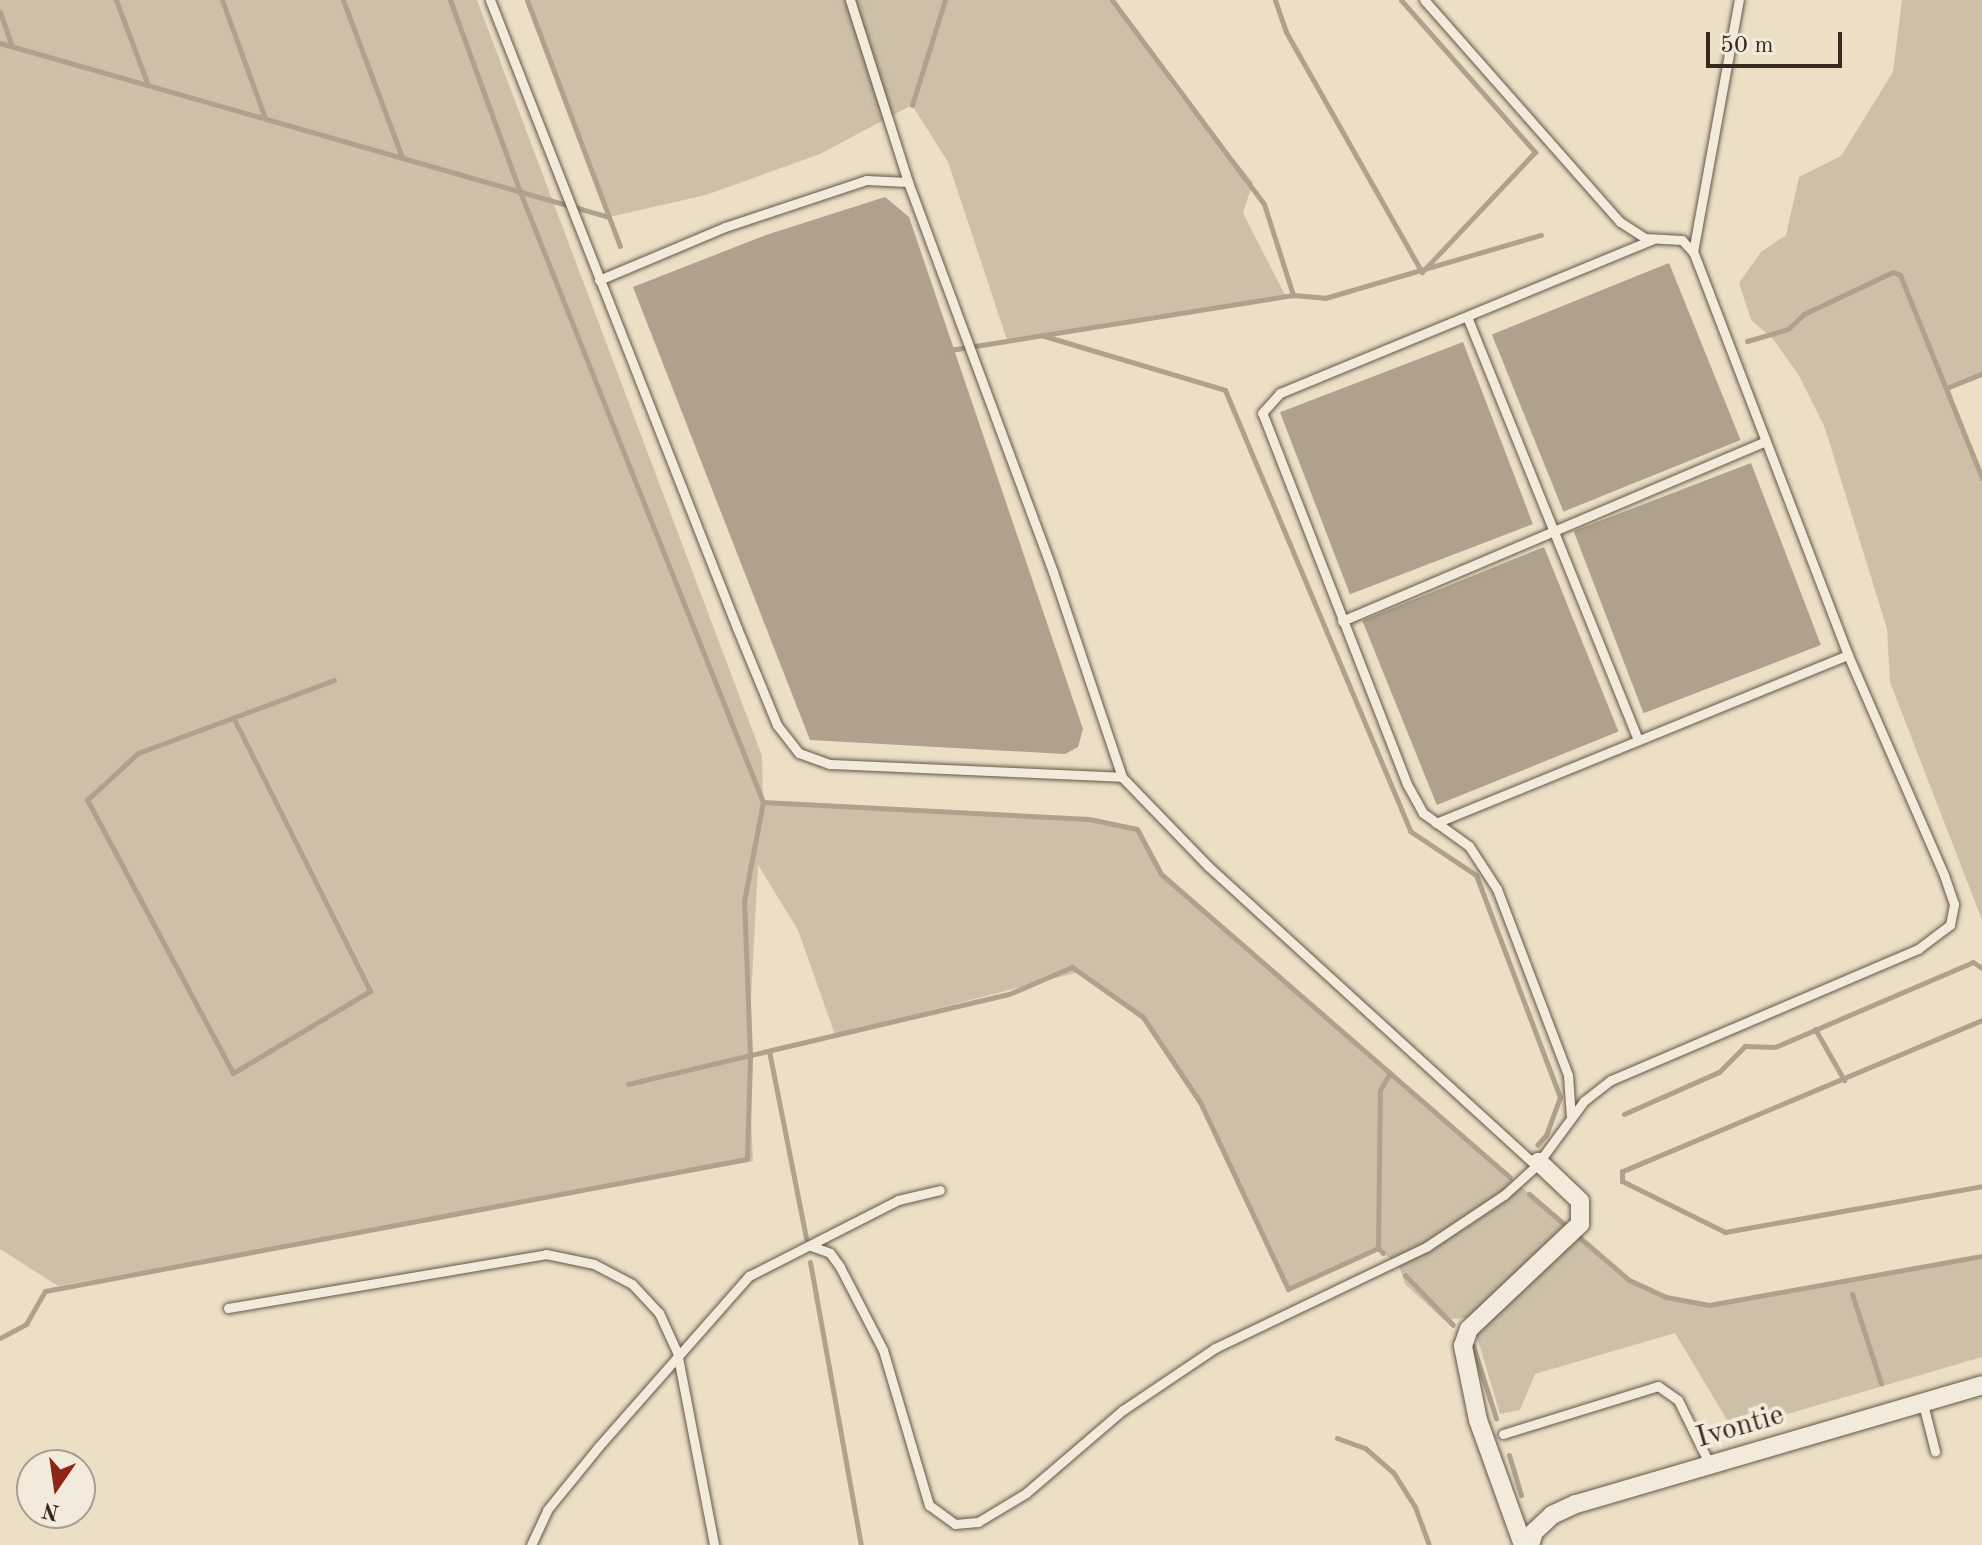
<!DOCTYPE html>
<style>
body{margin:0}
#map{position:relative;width:1982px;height:1545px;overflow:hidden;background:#ebdfc6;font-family:"Old Standard TT",serif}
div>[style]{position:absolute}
.green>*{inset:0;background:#cdc0a9}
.water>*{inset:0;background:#aea18d;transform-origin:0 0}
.stream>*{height:5px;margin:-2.5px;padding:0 2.5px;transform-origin:2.5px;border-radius:2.5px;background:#aea18d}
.roads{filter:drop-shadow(0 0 2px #655648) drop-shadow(0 0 2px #655648)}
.lane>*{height:9px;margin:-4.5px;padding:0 4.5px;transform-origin:4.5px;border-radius:4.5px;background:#f2eada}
.street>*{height:18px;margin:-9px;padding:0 9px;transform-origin:9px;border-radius:9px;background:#f2eada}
span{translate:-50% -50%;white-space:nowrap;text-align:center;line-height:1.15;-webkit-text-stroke:8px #f2eada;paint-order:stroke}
.street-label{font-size:30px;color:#38291e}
.north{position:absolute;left:16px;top:1449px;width:80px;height:80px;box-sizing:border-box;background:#f2eada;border:2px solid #a89d8f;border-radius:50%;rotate:193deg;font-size:22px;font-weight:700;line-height:32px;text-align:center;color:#38291e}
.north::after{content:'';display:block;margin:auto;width:28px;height:36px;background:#8f2418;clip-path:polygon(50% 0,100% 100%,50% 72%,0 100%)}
.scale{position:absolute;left:1706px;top:32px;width:136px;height:36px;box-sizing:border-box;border:4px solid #38291e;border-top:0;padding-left:10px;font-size:24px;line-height:28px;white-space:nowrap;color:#38291e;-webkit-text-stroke:6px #f2eada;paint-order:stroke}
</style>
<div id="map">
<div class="green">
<div style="clip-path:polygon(0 0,477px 0,762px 756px,763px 802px,1089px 819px,1137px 829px,1161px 874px,1629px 1280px,1666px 1297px,1709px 1305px,1982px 1256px,1982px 1357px,1733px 1430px,1675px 1333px,1535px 1374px,1520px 1410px,1500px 1414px,1471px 1317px,1444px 1320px,1405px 1284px,1399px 1266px,1378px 1248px,1288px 1289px,1200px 1102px,1143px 1017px,1079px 972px,835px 1035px,798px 930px,758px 865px,748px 1057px,753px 1161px,58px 1286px,0 1249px)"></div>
<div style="clip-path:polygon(527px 0,1112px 0,1179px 95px,1253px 182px,1243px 213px,1286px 297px,1007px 340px,948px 162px,912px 105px,820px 154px,706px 195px,609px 217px)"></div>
<div style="clip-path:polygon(1902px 0,1982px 0,1982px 374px,1949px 387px,1982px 478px,1982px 920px,1890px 682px,1887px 629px,1825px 428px,1798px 374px,1773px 339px,1751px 320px,1739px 283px,1761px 252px,1786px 235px,1799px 177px,1841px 156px,1893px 72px)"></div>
</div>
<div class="water">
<div style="clip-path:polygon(885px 197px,909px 217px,1083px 729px,1078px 747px,1065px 754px,810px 740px,633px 287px,766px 235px)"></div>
<div style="left:1669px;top:263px;width:191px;height:191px;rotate:68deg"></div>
<div style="left:1463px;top:342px;width:195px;height:196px;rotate:69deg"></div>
<div style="left:1751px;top:463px;width:195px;height:190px;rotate:69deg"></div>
<div style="left:1544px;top:547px;width:199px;height:196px;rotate:68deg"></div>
</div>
<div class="stream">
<div style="left:116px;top:0;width:91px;rotate:69.4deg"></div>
<div style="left:222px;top:0;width:126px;rotate:70deg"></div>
<div style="left:343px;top:0;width:168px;rotate:69.4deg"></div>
<div style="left:527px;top:0;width:263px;rotate:69.3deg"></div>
<div style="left:1112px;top:0;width:254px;rotate:53.3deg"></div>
<div style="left:1264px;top:204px;width:96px;rotate:72.3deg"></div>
<div style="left:1275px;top:0;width:34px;rotate:71deg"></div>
<div style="left:1286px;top:32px;width:276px;rotate:60.5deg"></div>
<div style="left:1401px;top:0;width:203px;rotate:48.6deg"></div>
<div style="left:1535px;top:152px;width:163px;rotate:133.3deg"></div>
<div style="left:0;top:12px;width:36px;rotate:71deg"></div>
<div style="left:0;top:43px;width:633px;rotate:15.95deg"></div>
<div style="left:912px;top:105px;width:110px;rotate:-72.6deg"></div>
<div style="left:1041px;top:335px;width:192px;rotate:16.6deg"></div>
<div style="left:1225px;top:390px;width:478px;rotate:67.2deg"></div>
<div style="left:1410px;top:831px;width:79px;rotate:33.7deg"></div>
<div style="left:1476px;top:875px;width:237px;rotate:69.3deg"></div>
<div style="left:1560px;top:1097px;width:40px;rotate:110.2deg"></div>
<div style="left:1546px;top:1135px;width:13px;rotate:132deg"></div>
<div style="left:1747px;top:341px;width:43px;rotate:-16.3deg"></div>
<div style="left:1788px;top:329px;width:22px;rotate:-43deg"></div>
<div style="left:1804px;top:314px;width:98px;rotate:-25.3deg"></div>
<div style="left:1893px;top:272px;width:8px;rotate:23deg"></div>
<div style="left:1900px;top:275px;width:219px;rotate:68deg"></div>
<div style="left:950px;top:350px;width:347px;rotate:-9.1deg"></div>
<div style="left:1293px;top:295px;width:32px;rotate:5deg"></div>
<div style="left:1325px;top:298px;width:225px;rotate:-16.3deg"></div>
<div style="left:1949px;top:387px;width:35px;rotate:-22deg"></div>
<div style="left:235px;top:721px;width:302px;rotate:63.4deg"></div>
<div style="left:370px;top:991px;width:160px;rotate:149.1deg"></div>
<div style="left:233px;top:1073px;width:310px;rotate:-118.1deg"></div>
<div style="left:87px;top:800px;width:69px;rotate:-42.7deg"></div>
<div style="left:138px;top:753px;width:209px;rotate:-20.4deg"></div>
<div style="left:763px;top:802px;width:326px;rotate:3deg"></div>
<div style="left:1089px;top:819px;width:49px;rotate:11.8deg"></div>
<div style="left:1137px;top:829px;width:51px;rotate:61.9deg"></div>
<div style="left:1161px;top:874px;width:462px;rotate:41deg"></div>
<div style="left:1982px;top:1020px;width:390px;rotate:157.2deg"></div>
<div style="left:1622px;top:1171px;width:10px;rotate:90deg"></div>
<div style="left:1622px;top:1181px;width:115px;rotate:26.3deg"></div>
<div style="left:1725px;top:1232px;width:261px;rotate:-10.1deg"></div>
<div style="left:1815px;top:1029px;width:59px;rotate:60.4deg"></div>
<div style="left:769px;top:1051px;width:191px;rotate:78.8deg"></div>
<div style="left:628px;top:1084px;width:391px;rotate:-13.3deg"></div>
<div style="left:1009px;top:994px;width:69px;rotate:-23.2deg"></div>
<div style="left:1072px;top:967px;width:87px;rotate:35.2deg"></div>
<div style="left:1143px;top:1017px;width:102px;rotate:56.2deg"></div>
<div style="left:1200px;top:1102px;width:207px;rotate:64.8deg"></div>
<div style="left:1288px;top:1289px;width:99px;rotate:-24.5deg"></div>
<div style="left:1624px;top:1114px;width:104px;rotate:-23.9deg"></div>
<div style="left:1719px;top:1072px;width:37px;rotate:-45deg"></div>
<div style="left:1745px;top:1046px;width:30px;rotate:2deg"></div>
<div style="left:1775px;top:1047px;width:215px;rotate:-23.2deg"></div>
<div style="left:1973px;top:962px;width:11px;rotate:34deg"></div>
<div style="left:1529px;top:1194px;width:132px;rotate:40.7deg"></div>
<div style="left:1629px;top:1280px;width:41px;rotate:24.7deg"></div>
<div style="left:1666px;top:1297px;width:44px;rotate:10.5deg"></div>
<div style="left:1709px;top:1305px;width:277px;rotate:-10.2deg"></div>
<div style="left:1383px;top:1253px;width:7px;rotate:-135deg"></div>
<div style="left:1378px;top:1248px;width:158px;rotate:-89.3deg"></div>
<div style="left:1380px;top:1090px;width:20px;rotate:-60deg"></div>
<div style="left:810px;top:1262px;width:288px;rotate:79.8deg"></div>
<div style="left:1405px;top:1275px;width:69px;rotate:46.2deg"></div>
<div style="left:1852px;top:1294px;width:94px;rotate:72deg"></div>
<div style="left:0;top:1338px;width:30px;rotate:-28deg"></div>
<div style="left:26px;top:1324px;width:38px;rotate:-60deg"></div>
<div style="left:45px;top:1291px;width:714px;rotate:-10.65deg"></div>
<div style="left:747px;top:1159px;width:104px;rotate:-88.3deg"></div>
<div style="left:750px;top:1055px;width:154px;rotate:-92.2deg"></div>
<div style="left:744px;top:901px;width:101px;rotate:-79.1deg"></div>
<div style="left:763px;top:802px;width:657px;rotate:-111.72deg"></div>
<div style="left:520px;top:192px;width:204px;rotate:-110deg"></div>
<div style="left:1473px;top:1346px;width:76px;rotate:72.3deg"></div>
<div style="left:1337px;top:1438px;width:30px;rotate:20deg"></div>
<div style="left:1365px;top:1448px;width:37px;rotate:41deg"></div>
<div style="left:1393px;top:1472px;width:41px;rotate:57.8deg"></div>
<div style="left:1415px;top:1507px;width:40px;rotate:69.8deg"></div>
<div style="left:1509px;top:1455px;width:42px;rotate:73.3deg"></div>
</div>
<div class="roads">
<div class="lane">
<div style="left:490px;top:0;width:675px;rotate:68.53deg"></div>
<div style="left:737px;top:628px;width:105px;rotate:67.6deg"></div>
<div style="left:777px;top:725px;width:36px;rotate:52deg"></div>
<div style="left:799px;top:753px;width:33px;rotate:20deg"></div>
<div style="left:830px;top:764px;width:292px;rotate:2.5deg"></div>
<div style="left:850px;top:0;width:191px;rotate:72.3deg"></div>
<div style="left:908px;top:182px;width:416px;rotate:69.6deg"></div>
<div style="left:1053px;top:572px;width:216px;rotate:71.4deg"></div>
<div style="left:1122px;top:777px;width:124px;rotate:46deg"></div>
<div style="left:1208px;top:866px;width:445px;rotate:42.4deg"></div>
<div style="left:1693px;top:252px;width:256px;rotate:-79.7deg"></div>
<div style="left:599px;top:280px;width:137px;rotate:-22.8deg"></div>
<div style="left:725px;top:227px;width:149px;rotate:-18.4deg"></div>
<div style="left:866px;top:180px;width:42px;rotate:2.7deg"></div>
<div style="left:1468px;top:319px;width:452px;rotate:68deg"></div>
<div style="left:1342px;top:621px;width:457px;rotate:-23deg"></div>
<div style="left:1436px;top:823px;width:445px;rotate:-22.2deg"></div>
<div style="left:1571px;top:1118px;width:43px;rotate:-94deg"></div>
<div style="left:1568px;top:1075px;width:199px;rotate:-110.9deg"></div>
<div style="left:1497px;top:889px;width:51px;rotate:-123.1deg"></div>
<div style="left:1469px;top:846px;width:57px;rotate:-144.3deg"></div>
<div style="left:1423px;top:813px;width:33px;rotate:-119deg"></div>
<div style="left:1407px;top:784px;width:398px;rotate:-111.3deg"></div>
<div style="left:1262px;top:413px;width:27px;rotate:-48deg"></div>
<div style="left:1280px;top:393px;width:402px;rotate:-22.4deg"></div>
<div style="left:811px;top:1246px;width:20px;rotate:20deg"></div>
<div style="left:830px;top:1253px;width:17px;rotate:54deg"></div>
<div style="left:840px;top:1267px;width:93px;rotate:62.6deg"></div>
<div style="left:883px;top:1350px;width:162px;rotate:73.5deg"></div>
<div style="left:929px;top:1505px;width:32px;rotate:36deg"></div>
<div style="left:955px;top:1524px;width:23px;rotate:-5deg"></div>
<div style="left:978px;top:1522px;width:56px;rotate:-31.1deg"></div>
<div style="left:1026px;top:1493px;width:128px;rotate:-40.6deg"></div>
<div style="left:1123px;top:1410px;width:111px;rotate:-34deg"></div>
<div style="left:1215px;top:1348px;width:234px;rotate:-25.6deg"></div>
<div style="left:1426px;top:1247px;width:94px;rotate:-33.7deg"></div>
<div style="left:1504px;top:1195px;width:43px;rotate:-42.2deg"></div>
<div style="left:1536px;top:1166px;width:81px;rotate:-53.6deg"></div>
<div style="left:1584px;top:1101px;width:34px;rotate:-38deg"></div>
<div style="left:1611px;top:1080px;width:334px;rotate:-23.1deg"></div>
<div style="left:1918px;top:949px;width:40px;rotate:-37deg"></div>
<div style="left:1950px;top:925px;width:21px;rotate:-79deg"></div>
<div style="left:1954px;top:904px;width:31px;rotate:-109deg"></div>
<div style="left:1944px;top:875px;width:240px;rotate:-113.6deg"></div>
<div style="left:1848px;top:655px;width:432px;rotate:-111deg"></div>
<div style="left:1693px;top:252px;width:16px;rotate:-133deg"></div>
<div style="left:1682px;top:240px;width:37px;rotate:-177deg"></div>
<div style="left:1645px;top:238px;width:30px;rotate:-147deg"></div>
<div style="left:1620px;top:222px;width:296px;rotate:-131.4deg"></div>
<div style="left:228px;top:1308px;width:323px;rotate:-9.6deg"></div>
<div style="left:546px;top:1254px;width:49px;rotate:11.8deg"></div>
<div style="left:594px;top:1264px;width:43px;rotate:27.8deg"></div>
<div style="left:632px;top:1284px;width:40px;rotate:47deg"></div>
<div style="left:659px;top:1313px;width:43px;rotate:65.2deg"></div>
<div style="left:677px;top:1352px;width:197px;rotate:79.1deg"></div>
<div style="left:1923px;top:1404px;width:49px;rotate:75.7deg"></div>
<div style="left:1503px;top:1434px;width:162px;rotate:-17.2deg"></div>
<div style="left:1658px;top:1386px;width:24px;rotate:35deg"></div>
<div style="left:1678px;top:1400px;width:72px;rotate:63.8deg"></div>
<div style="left:531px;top:1545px;width:38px;rotate:-65deg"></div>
<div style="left:547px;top:1510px;width:82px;rotate:-50.9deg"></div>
<div style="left:599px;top:1446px;width:227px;rotate:-48.6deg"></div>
<div style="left:749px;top:1276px;width:167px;rotate:-27deg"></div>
<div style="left:898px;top:1200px;width:43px;rotate:-13.4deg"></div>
</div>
<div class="street">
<div style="left:1523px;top:1545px;width:133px;rotate:-109.8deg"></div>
<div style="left:1478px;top:1420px;width:76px;rotate:-101.5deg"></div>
<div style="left:1463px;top:1346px;width:18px;rotate:-71deg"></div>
<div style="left:1469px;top:1329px;width:153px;rotate:-43.4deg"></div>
<div style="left:1580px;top:1224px;width:23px;rotate:-90deg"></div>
<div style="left:1580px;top:1201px;width:57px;rotate:-136.4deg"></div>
<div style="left:1530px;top:1545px;width:14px;rotate:-73deg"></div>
<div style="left:1534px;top:1532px;width:25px;rotate:-43deg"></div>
<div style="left:1552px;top:1515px;width:26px;rotate:-25deg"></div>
<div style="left:1576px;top:1504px;width:423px;rotate:-16.3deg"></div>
</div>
</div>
<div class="street-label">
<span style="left:1740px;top:1427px;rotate:-16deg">Ivontie</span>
</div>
<div class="north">N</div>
<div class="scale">50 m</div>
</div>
